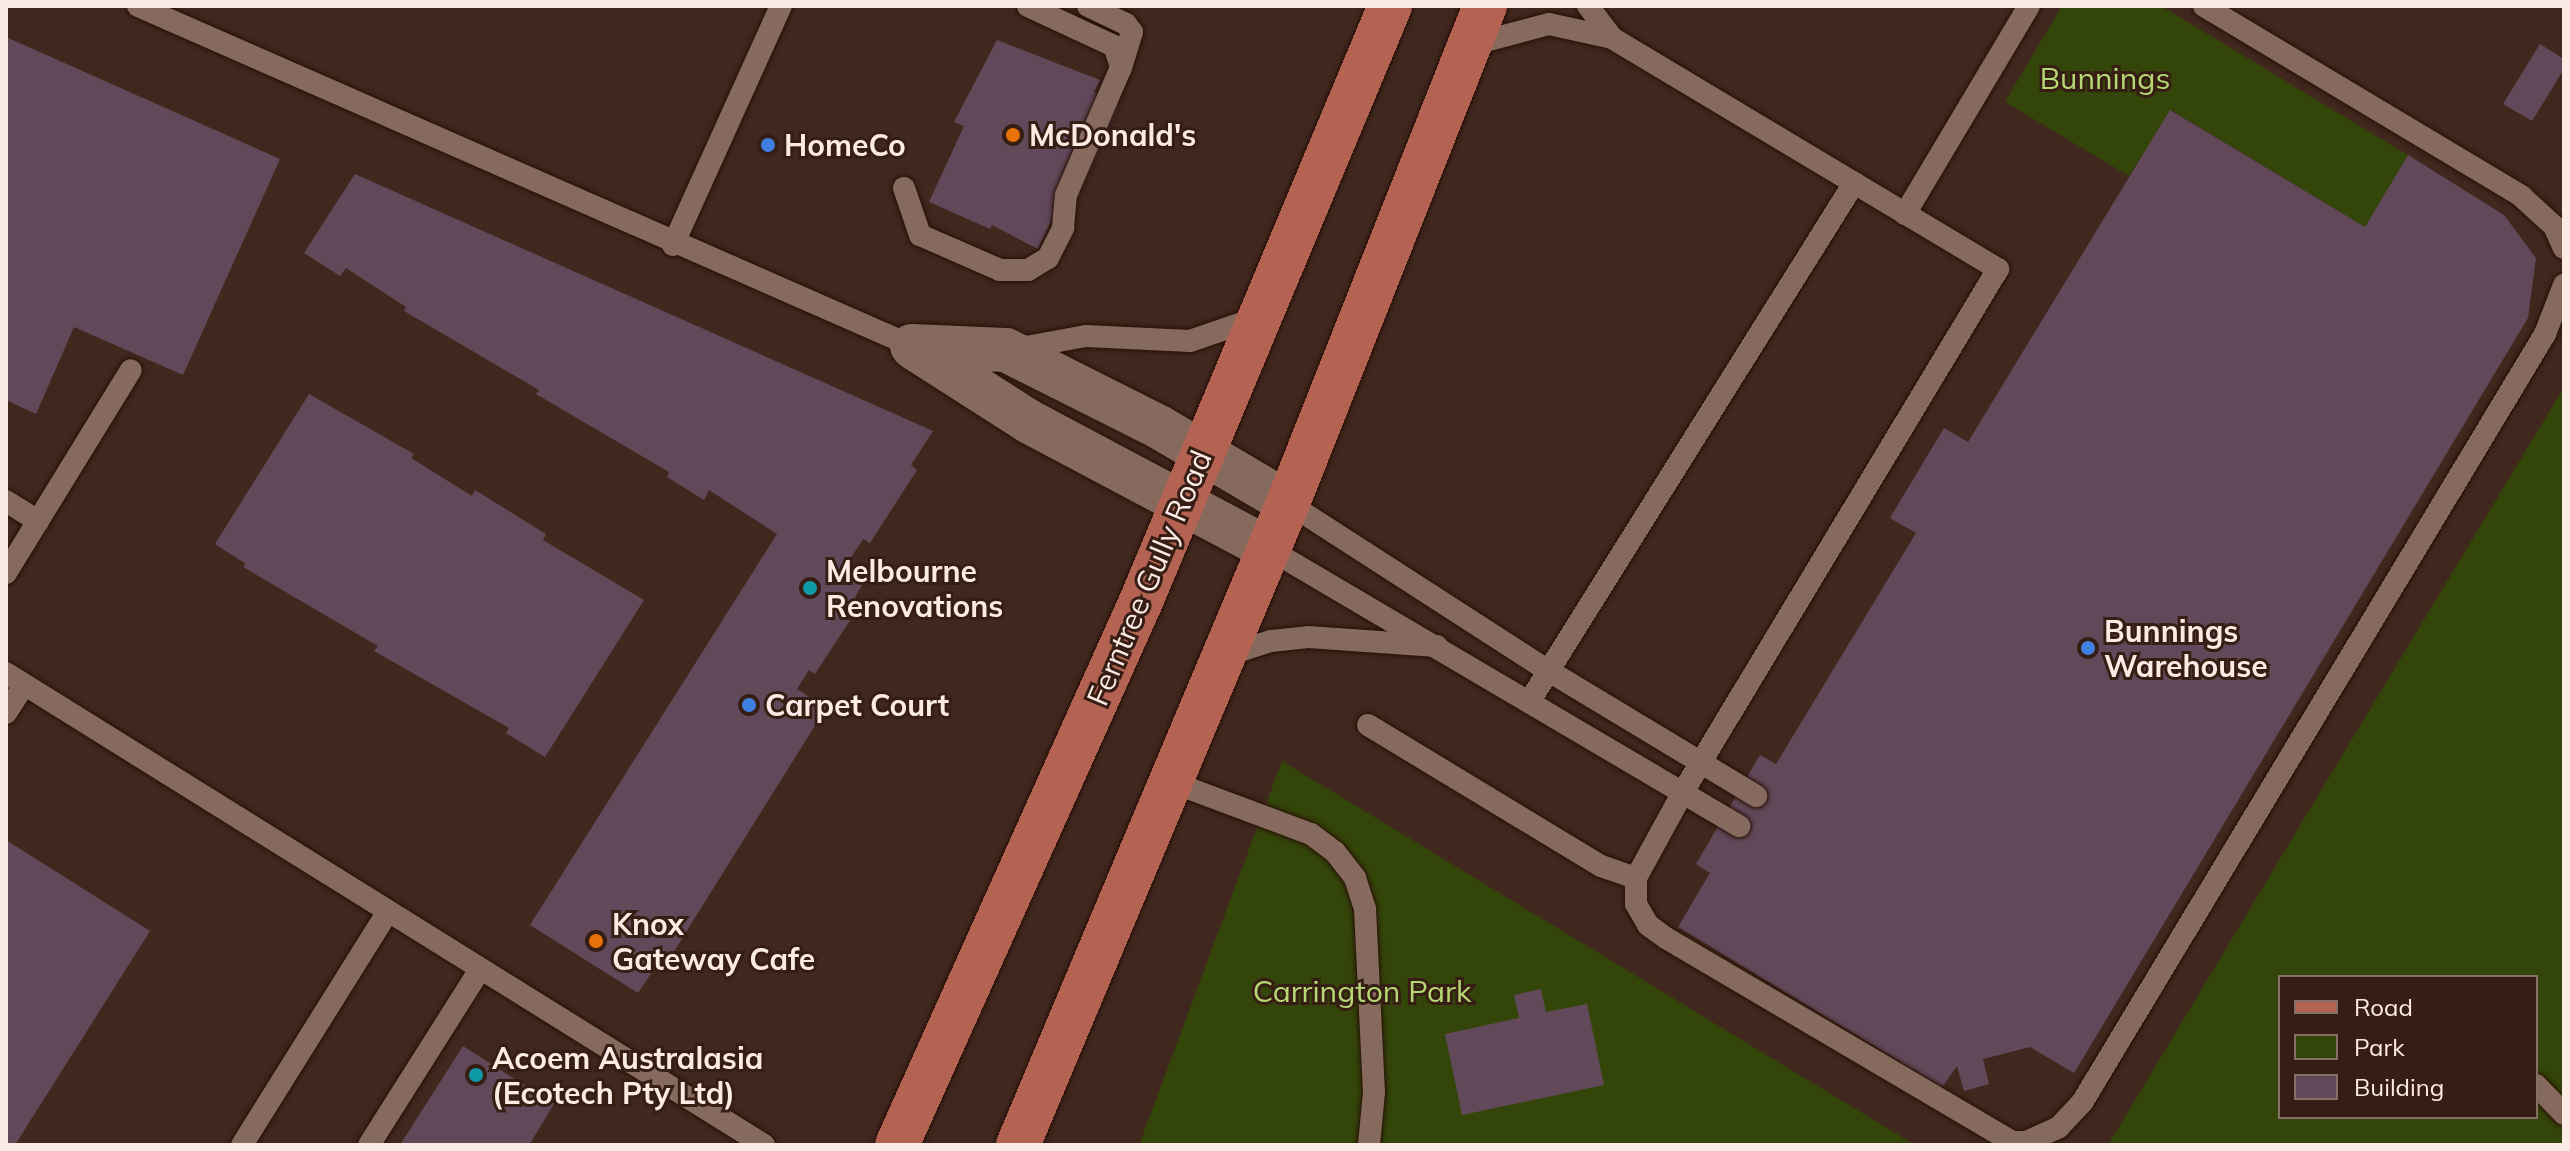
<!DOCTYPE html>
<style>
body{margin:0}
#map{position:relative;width:2570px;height:1151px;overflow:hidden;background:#41281e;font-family:Mulish,sans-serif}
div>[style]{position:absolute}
.green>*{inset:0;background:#344509}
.building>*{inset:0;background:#62495a}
.roads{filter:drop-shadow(0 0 2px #261007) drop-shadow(0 0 2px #261007)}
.lane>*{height:22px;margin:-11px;padding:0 11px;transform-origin:11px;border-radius:11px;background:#876a5e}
.street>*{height:44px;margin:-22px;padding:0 22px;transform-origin:22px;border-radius:22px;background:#876a5e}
.primary>*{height:44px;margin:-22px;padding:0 22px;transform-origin:22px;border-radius:22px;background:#b46353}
.dots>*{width:22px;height:22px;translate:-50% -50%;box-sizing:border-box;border:4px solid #361e14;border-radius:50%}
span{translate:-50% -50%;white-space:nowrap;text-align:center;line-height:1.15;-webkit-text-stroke:6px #361e14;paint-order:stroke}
.park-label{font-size:30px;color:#b5d874}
.poi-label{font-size:30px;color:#fceae4;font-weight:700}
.left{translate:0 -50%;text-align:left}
.street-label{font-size:30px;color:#fceae4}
.frame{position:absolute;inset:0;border:8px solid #fceae4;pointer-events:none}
.legend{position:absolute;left:2278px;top:975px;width:260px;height:144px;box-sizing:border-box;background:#361e14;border:2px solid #857067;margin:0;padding:10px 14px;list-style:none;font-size:24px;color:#fceae4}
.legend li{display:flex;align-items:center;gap:16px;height:40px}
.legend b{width:40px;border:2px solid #857067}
</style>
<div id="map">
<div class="green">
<div style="clip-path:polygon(2062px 6px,2161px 6px,2408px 155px,2365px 227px,2171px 110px,2129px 176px,2005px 102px)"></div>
<div style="clip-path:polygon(evenodd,2564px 387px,2564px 1145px,2108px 1145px,2564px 387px,2280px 977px,2536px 977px,2536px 1117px,2280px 1117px,2280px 977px)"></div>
<div style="clip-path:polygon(1282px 761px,1915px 1145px,1139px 1145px)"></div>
</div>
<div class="building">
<div style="clip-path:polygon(6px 37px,280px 159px,183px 375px,74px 327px,36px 414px,6px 400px)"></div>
<div style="clip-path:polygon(997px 40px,1100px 80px,1094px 92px,1119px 104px,1078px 198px,1064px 192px,1038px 249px,992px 225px,990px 229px,929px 202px,964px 126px,954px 122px)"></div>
<div style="clip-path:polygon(2540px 44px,2564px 59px,2564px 69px,2532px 121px,2503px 104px)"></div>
<div style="clip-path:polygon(2170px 110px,2365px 227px,2408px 155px,2504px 215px,2536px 258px,2528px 318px,2074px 1073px,2030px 1047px,1983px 1059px,1989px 1084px,1964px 1091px,1957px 1066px,1942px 1087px,1678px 927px,1710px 873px,1696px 864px,1760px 755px,1776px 764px,1916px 533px,1890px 518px,1944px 428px,1968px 442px)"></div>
<div style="clip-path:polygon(355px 174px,933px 431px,911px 465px,917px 470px,870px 543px,863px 539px,847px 564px,867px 577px,855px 597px,862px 602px,815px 674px,809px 670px,797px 689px,826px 708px,668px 961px,662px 957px,638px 993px,530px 925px,777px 534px,709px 490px,704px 500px,667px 477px,669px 472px,536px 394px,539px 390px,404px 311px,406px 307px,346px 268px,340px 276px,304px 253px)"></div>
<div style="clip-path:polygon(309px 394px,414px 454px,411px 458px,472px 496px,475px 490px,546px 534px,543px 540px,644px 600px,545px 757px,506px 733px,509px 728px,374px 651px,378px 646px,243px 567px,246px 564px,215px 544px)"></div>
<div style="clip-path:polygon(6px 840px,150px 931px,15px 1145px,6px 1145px)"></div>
<div style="clip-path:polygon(1541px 989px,1546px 1012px,1587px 1004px,1604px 1085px,1462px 1115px,1445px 1034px,1519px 1018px,1514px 995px)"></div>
<div style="clip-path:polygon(463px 1046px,554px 1104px,529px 1145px,400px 1145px)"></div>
</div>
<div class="roads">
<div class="lane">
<div style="left:138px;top:6px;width:845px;rotate:23.71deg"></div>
<div style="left:1088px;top:6px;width:42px;rotate:25.3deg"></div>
<div style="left:1126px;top:24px;width:10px;rotate:53deg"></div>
<div style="left:1132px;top:32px;width:37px;rotate:107deg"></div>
<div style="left:1588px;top:6px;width:40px;rotate:53deg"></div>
<div style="left:2204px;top:6px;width:370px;rotate:30.9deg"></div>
<div style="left:2521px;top:196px;width:45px;rotate:42.3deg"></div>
<div style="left:2554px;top:226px;width:24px;rotate:66deg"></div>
<div style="left:1470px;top:45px;width:82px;rotate:-14.9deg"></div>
<div style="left:1549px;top:24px;width:65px;rotate:12.5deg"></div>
<div style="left:1612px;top:38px;width:450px;rotate:30.9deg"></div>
<div style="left:1998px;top:269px;width:611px;rotate:121.06deg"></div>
<div style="left:1683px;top:792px;width:98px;rotate:118.7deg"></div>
<div style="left:1636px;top:878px;width:26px;rotate:90deg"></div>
<div style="left:1636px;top:904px;width:24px;rotate:60deg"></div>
<div style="left:1648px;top:925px;width:22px;rotate:36deg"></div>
<div style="left:1666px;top:938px;width:403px;rotate:30.5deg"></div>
<div style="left:2013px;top:1142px;width:13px"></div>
<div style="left:2026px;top:1142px;width:36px;rotate:-24deg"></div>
<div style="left:2059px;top:1127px;width:35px;rotate:-47deg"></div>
<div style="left:2083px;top:1101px;width:895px;rotate:-58.94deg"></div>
<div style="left:2545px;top:334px;width:53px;rotate:-68.8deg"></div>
<div style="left:904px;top:188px;width:50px;rotate:71.2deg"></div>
<div style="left:920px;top:235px;width:87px;rotate:23.6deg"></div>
<div style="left:1000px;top:270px;width:28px"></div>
<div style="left:1028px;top:270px;width:23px;rotate:-31deg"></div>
<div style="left:1048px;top:258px;width:34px;rotate:-63deg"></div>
<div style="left:1063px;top:228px;width:33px;rotate:-85deg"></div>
<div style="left:1066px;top:195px;width:139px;rotate:-66.7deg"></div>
<div style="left:1121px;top:67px;width:22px;rotate:-108deg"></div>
<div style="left:1114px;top:46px;width:95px;rotate:-155.1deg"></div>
<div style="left:1905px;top:214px;width:242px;rotate:-59.2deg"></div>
<div style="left:673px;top:245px;width:262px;rotate:-65.7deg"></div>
<div style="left:1015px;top:349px;width:72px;rotate:-10.4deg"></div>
<div style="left:1086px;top:336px;width:104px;rotate:2.8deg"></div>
<div style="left:1190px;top:341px;width:74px;rotate:-18.9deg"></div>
<div style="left:6px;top:501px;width:38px;rotate:32deg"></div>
<div style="left:1288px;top:503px;width:310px;rotate:32.8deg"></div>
<div style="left:1549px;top:671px;width:242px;rotate:31.1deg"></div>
<div style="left:1269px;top:549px;width:546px;rotate:30.51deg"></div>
<div style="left:6px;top:573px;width:238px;rotate:-58.4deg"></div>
<div style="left:1224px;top:656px;width:49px;rotate:-17.7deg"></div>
<div style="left:1271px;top:641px;width:37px;rotate:-6deg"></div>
<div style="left:1308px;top:637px;width:129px;rotate:4deg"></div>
<div style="left:6px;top:673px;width:893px;rotate:31.91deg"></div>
<div style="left:1531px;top:699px;width:609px;rotate:-57.95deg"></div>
<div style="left:6px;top:713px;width:33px;rotate:-57deg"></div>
<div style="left:1368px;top:725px;width:272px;rotate:31.2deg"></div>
<div style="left:1601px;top:866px;width:37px;rotate:19deg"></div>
<div style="left:1169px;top:781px;width:152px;rotate:20.5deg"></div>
<div style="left:1311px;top:834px;width:30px;rotate:37deg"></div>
<div style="left:1335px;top:852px;width:33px;rotate:52deg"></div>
<div style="left:1355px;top:878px;width:33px;rotate:72deg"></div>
<div style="left:1365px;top:909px;width:183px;rotate:87.2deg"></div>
<div style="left:1374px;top:1092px;width:53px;rotate:95.4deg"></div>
<div style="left:2536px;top:1085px;width:40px;rotate:46deg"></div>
<div style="left:242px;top:1145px;width:274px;rotate:-58deg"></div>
<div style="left:369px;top:1145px;width:206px;rotate:-57.7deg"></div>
</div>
<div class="street">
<div style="left:912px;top:346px;width:94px;rotate:2.4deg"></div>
<div style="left:1006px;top:350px;width:171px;rotate:26.7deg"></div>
<div style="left:1159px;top:427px;width:150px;rotate:30.5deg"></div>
<div style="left:914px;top:348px;width:135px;rotate:32.6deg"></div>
<div style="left:1028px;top:421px;width:273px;rotate:28deg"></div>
</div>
<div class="primary">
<div style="left:897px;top:1145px;width:598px;rotate:-65.83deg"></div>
<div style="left:1142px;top:599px;width:643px;rotate:-67.3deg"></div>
<div style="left:1018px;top:1145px;width:696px;rotate:-67.19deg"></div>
<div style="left:1288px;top:503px;width:535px;rotate:-68.38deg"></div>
</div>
</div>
<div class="dots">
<div style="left:1013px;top:135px;background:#e8710a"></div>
<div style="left:768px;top:145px;background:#3f7fe0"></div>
<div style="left:810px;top:588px;background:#0f9aa8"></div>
<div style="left:2088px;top:648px;background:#3f7fe0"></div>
<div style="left:749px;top:705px;background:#3f7fe0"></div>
<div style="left:596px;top:941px;background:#e8710a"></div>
<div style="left:476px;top:1075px;background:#0f9aa8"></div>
</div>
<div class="park-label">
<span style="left:2105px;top:78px">Bunnings</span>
<span style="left:1362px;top:991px">Carrington Park</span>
</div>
<div class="poi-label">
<span class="left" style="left:1029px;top:135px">McDonald's</span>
<span class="left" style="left:784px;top:145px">HomeCo</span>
<span class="left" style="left:826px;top:588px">Melbourne<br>Renovations</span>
<span class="left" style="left:2104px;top:648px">Bunnings<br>Warehouse</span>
<span class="left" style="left:765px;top:705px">Carpet Court</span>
<span class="left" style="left:612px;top:941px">Knox<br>Gateway Cafe</span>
<span class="left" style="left:492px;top:1075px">Acoem Australasia<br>(Ecotech Pty Ltd)</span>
</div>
<div class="street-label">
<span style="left:1149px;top:578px;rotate:-67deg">Ferntree Gully Road</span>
</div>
<div class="frame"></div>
<ul class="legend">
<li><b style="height:10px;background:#b46353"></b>Road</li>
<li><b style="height:22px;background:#344509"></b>Park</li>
<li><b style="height:22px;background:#62495a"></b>Building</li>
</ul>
</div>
